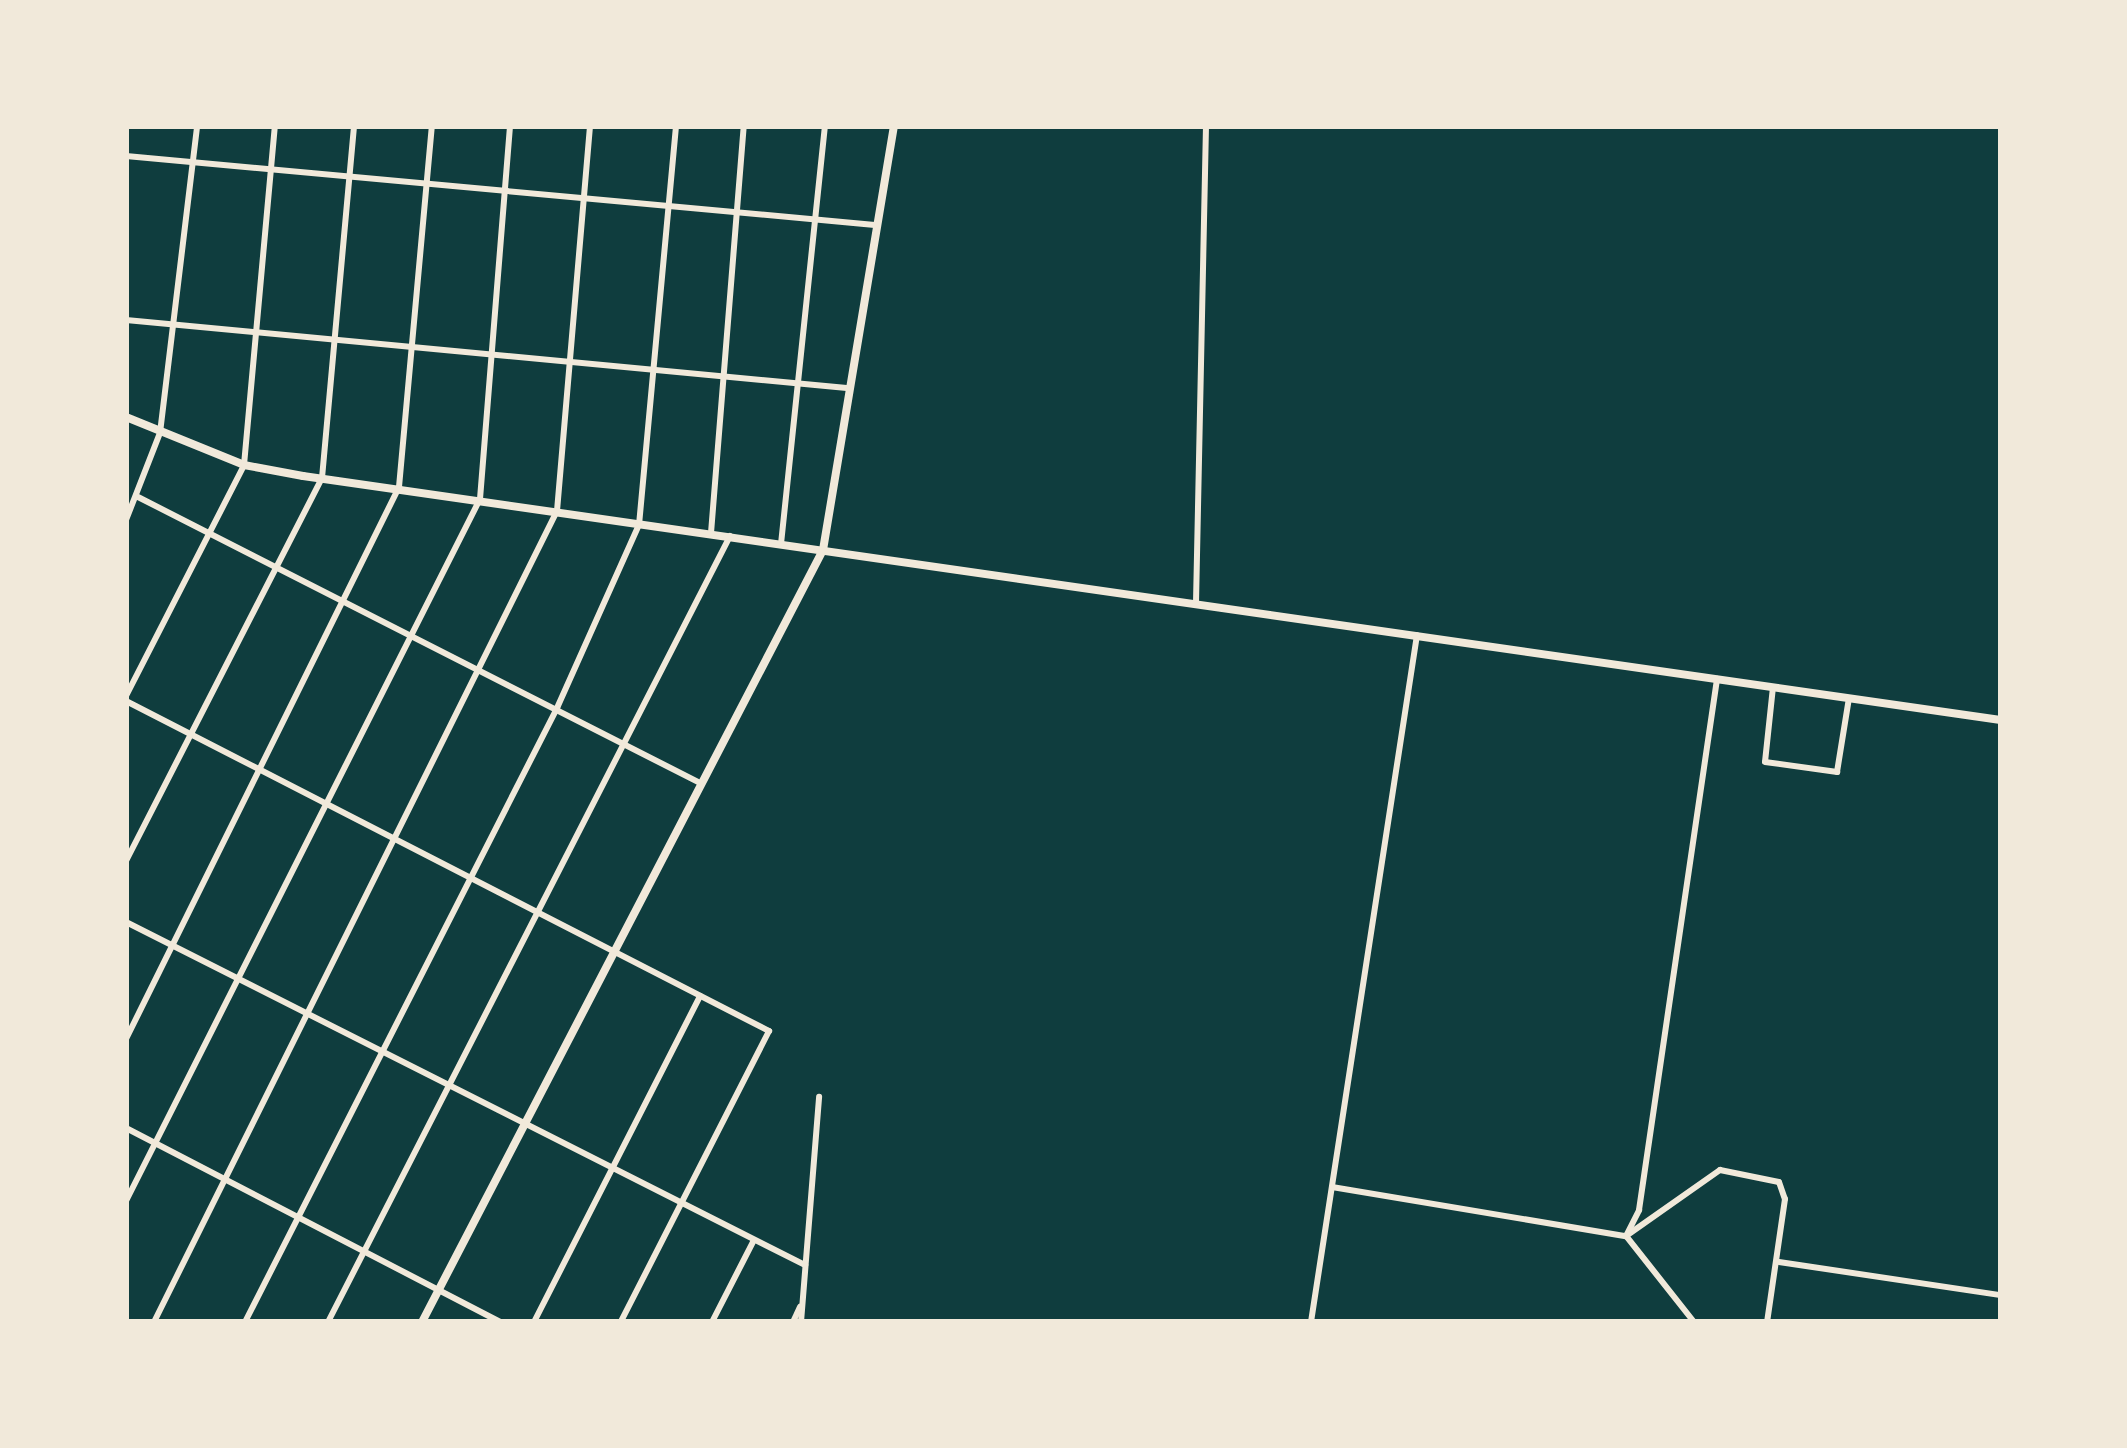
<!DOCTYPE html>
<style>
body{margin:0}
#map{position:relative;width:2127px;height:1448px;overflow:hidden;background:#0f3d3e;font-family:"Source Sans 3",sans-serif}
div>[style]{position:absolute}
.minor>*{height:6px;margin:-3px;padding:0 3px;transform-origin:3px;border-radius:3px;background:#f1e9da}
.tertiary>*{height:8px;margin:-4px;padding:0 4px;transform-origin:4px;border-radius:4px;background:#f1e9da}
span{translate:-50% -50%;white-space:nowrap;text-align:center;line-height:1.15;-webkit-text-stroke:12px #f1e9da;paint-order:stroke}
.frame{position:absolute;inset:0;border:129px solid #f1e9da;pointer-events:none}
</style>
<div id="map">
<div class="minor">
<div style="left:126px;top:156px;width:752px;rotate:5.26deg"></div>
<div style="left:126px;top:320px;width:724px;rotate:5.39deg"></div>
<div style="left:138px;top:497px;width:631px;rotate:26.97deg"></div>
<div style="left:126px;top:520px;width:93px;rotate:-68.7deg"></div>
<div style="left:160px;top:433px;width:309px;rotate:-83.1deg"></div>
<div style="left:711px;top:533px;width:408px;rotate:-85.4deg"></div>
<div style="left:781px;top:544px;width:420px;rotate:-84deg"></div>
<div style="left:1196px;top:603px;width:477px;rotate:-88.8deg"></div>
<div style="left:1773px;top:687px;width:75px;rotate:96.1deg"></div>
<div style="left:1765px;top:762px;width:73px;rotate:7.9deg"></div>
<div style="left:1837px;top:772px;width:75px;rotate:-80.8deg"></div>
<div style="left:126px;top:696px;width:259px;rotate:-62.9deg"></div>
<div style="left:244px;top:465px;width:340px;rotate:-84.8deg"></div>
<div style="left:126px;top:701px;width:723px;rotate:27.17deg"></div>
<div style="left:769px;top:1031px;width:326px;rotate:117deg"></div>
<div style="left:126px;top:861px;width:430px;rotate:-62.9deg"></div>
<div style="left:322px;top:478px;width:353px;rotate:-84.8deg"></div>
<div style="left:126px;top:922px;width:761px;rotate:26.8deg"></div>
<div style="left:126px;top:1039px;width:616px;rotate:-63.68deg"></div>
<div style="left:399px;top:487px;width:363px;rotate:-84.8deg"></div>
<div style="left:126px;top:1128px;width:421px;rotate:27.4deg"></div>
<div style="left:1332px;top:1187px;width:298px;rotate:9.5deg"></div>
<div style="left:1626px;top:1236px;width:29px;rotate:-63deg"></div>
<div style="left:1639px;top:1210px;width:537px;rotate:-81.64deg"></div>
<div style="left:126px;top:1201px;width:786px;rotate:-63.24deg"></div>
<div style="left:480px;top:499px;width:374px;rotate:-85.4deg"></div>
<div style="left:1779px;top:1262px;width:224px;rotate:8.5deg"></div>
<div style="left:154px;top:1322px;width:906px;rotate:-63.58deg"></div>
<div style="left:557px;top:511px;width:386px;rotate:-85.1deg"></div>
<div style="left:245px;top:1322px;width:689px;rotate:-63.06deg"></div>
<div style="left:557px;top:708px;width:201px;rotate:-65.9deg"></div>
<div style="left:639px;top:525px;width:401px;rotate:-84.7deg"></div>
<div style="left:328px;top:1322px;width:883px;rotate:-62.91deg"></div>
<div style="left:534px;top:1322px;width:366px;rotate:-63deg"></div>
<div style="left:712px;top:1322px;width:92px;rotate:-62.9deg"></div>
<div style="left:793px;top:1322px;width:17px;rotate:-65deg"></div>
<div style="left:801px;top:1322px;width:226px;rotate:-85.4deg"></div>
<div style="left:1311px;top:1322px;width:695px;rotate:-81.23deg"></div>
<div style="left:1694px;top:1322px;width:110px;rotate:-128.3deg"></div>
<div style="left:1626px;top:1236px;width:115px;rotate:-35.1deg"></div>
<div style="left:1720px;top:1170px;width:60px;rotate:11.5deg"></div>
<div style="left:1779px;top:1182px;width:18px;rotate:71deg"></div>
<div style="left:1785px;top:1199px;width:124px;rotate:98.3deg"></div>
</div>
<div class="tertiary">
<div style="left:126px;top:417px;width:127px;rotate:22.1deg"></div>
<div style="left:244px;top:465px;width:60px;rotate:10.6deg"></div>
<div style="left:303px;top:476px;width:1715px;rotate:8.18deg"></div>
<div style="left:422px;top:1322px;width:870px;rotate:-62.55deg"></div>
<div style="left:823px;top:550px;width:430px;rotate:-80.5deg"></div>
</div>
<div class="frame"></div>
</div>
